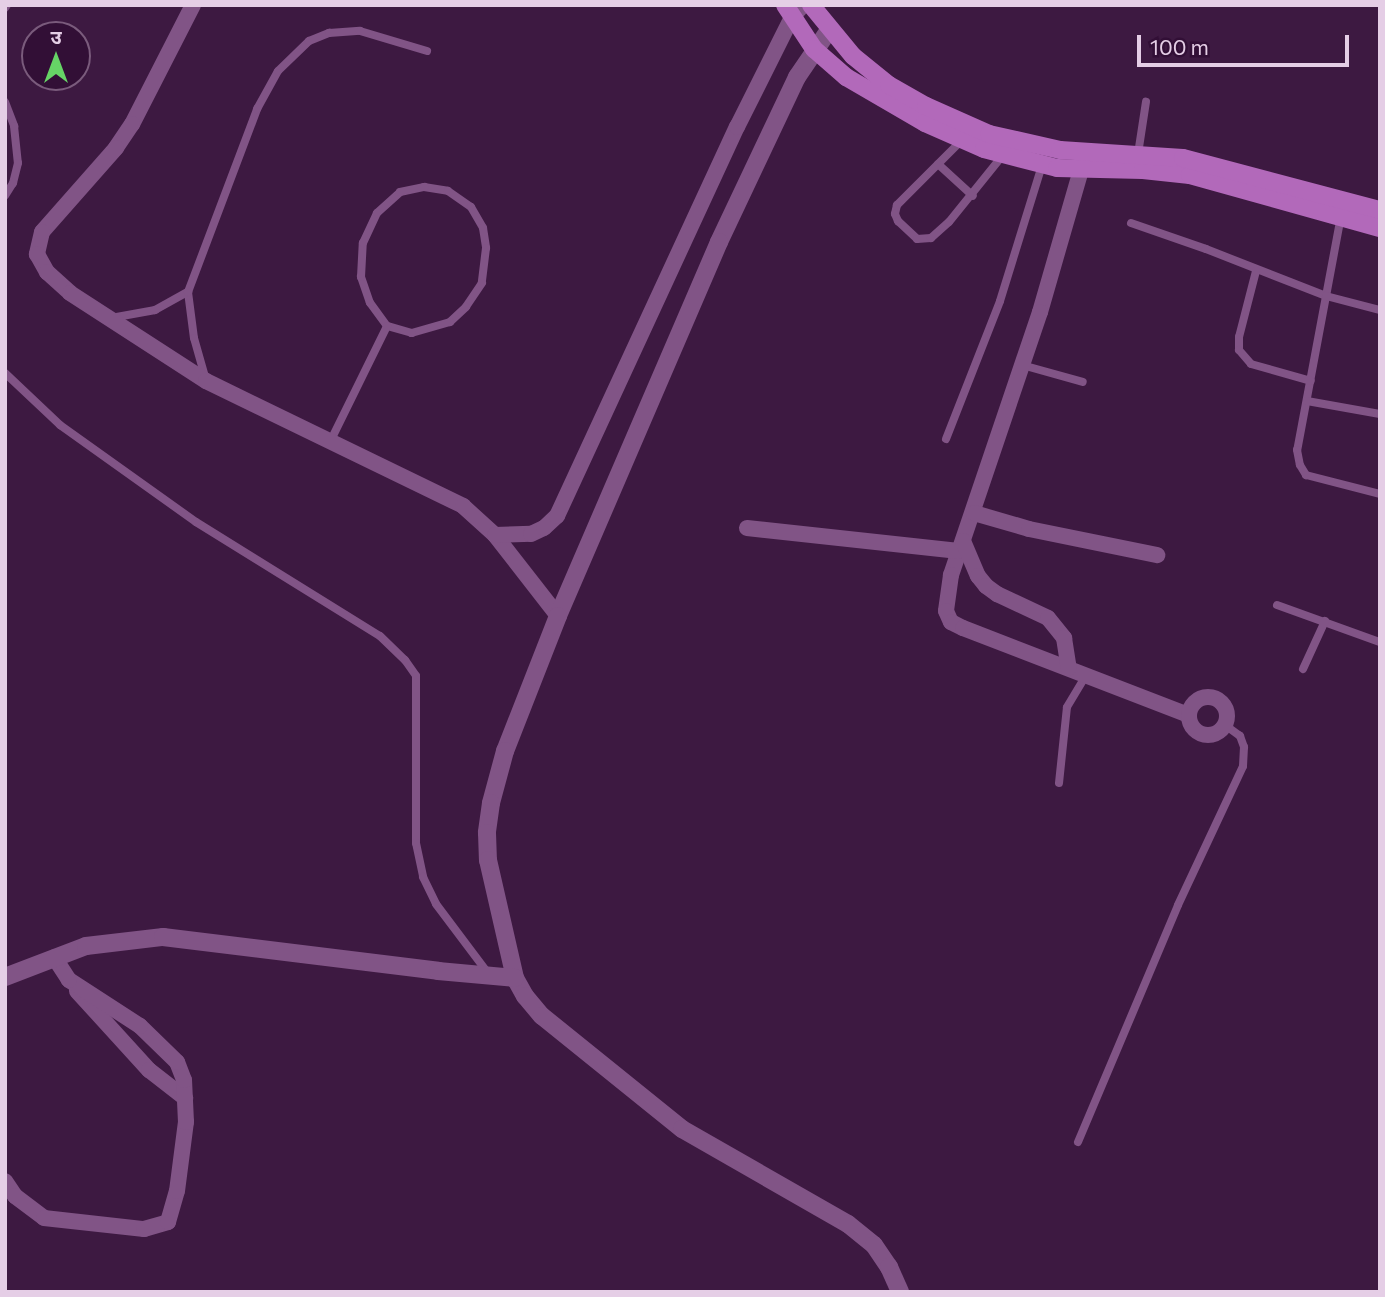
<!DOCTYPE html>
<meta charset="utf-8">
<style>
body{margin:0}
#map{position:relative;width:1385px;height:1297px;overflow:hidden;background:#3d1941;font-family:Commissioner,"Noto Sans Devanagari",sans-serif}
div>[style]{position:absolute}
.service>*{height:8px;margin:-4px;padding:0 4px;transform-origin:4px;border-radius:4px;background:#815486}
.minor>*{height:16px;margin:-8px;padding:0 8px;transform-origin:8px;border-radius:8px;background:#815486}
.minor>.ring{margin:-8px;padding:0;box-sizing:content-box;background:none;border:16px solid #815486;border-radius:50%}
.tertiary>*{height:18px;margin:-9px;padding:0 9px;transform-origin:9px;border-radius:9px;background:#815486}
.secondary>*{height:18px;margin:-9px;padding:0 9px;transform-origin:9px;border-radius:9px;background:#b269ba}
span{translate:-50% -50%;white-space:nowrap;text-align:center;line-height:1.15;-webkit-text-stroke:6px #320f36;paint-order:stroke}
.frame{position:absolute;inset:0;border:7px solid #e5cee6;pointer-events:none}
.north{position:absolute;left:21px;top:21px;width:70px;height:70px;box-sizing:border-box;background:#320f36;border:2px solid #7a5b7c;border-radius:50%;rotate:0deg;font-size:19px;font-weight:700;line-height:28px;text-align:center;color:#e5cee6}
.north::after{content:'';display:block;margin:auto;width:24px;height:32px;background:#66d466;clip-path:polygon(50% 0,100% 100%,50% 72%,0 100%)}
.scale{position:absolute;left:1137px;top:35px;width:212px;height:32px;box-sizing:border-box;border:4px solid #e5cee6;border-top:0;padding-left:9px;font-size:21px;line-height:24px;white-space:nowrap;color:#e5cee6;-webkit-text-stroke:5px #320f36;paint-order:stroke}
</style>
<div id="map">
<div class="service">
<div style="left:5px;top:8px;width:4px;rotate:-56deg"></div>
<div style="left:5px;top:102px;width:26px;rotate:69deg"></div>
<div style="left:14px;top:126px;width:37px;rotate:84deg"></div>
<div style="left:18px;top:163px;width:21px;rotate:104deg"></div>
<div style="left:13px;top:183px;width:15px;rotate:122deg"></div>
<div style="left:962px;top:140px;width:92px;rotate:135deg"></div>
<div style="left:897px;top:205px;width:9px;rotate:103deg"></div>
<div style="left:895px;top:214px;width:8px;rotate:67deg"></div>
<div style="left:898px;top:221px;width:26px;rotate:43deg"></div>
<div style="left:917px;top:239px;width:14px;rotate:-4deg"></div>
<div style="left:931px;top:238px;width:24px;rotate:-42deg"></div>
<div style="left:949px;top:222px;width:86px;rotate:-51.1deg"></div>
<div style="left:1138px;top:154px;width:53px;rotate:-81.3deg"></div>
<div style="left:938px;top:164px;width:47px;rotate:42.4deg"></div>
<div style="left:424px;top:187px;width:24px;rotate:9deg"></div>
<div style="left:448px;top:191px;width:28px;rotate:35deg"></div>
<div style="left:471px;top:207px;width:24px;rotate:60deg"></div>
<div style="left:483px;top:228px;width:20px;rotate:81deg"></div>
<div style="left:486px;top:248px;width:35px;rotate:97deg"></div>
<div style="left:482px;top:283px;width:29px;rotate:124deg"></div>
<div style="left:466px;top:307px;width:22px;rotate:137deg"></div>
<div style="left:450px;top:322px;width:40px;rotate:164deg"></div>
<div style="left:412px;top:333px;width:26px;rotate:-164deg"></div>
<div style="left:387px;top:326px;width:29px;rotate:-126deg"></div>
<div style="left:370px;top:303px;width:28px;rotate:-109deg"></div>
<div style="left:361px;top:277px;width:34px;rotate:-87deg"></div>
<div style="left:363px;top:243px;width:33px;rotate:-65deg"></div>
<div style="left:377px;top:213px;width:31px;rotate:-42deg"></div>
<div style="left:400px;top:192px;width:25px;rotate:-12deg"></div>
<div style="left:1341px;top:216px;width:238px;rotate:100.6deg"></div>
<div style="left:1297px;top:450px;width:15px;rotate:79deg"></div>
<div style="left:1300px;top:465px;width:12px;rotate:59deg"></div>
<div style="left:1306px;top:475px;width:76px;rotate:14.4deg"></div>
<div style="left:1131px;top:223px;width:79px;rotate:19.1deg"></div>
<div style="left:1206px;top:249px;width:129px;rotate:21.4deg"></div>
<div style="left:1326px;top:296px;width:56px;rotate:14.5deg"></div>
<div style="left:1256px;top:271px;width:68px;rotate:104.4deg"></div>
<div style="left:1239px;top:337px;width:13px;rotate:90deg"></div>
<div style="left:1239px;top:350px;width:18px;rotate:49deg"></div>
<div style="left:1251px;top:364px;width:62px;rotate:15.8deg"></div>
<div style="left:188px;top:292px;width:46px;rotate:82.6deg"></div>
<div style="left:194px;top:338px;width:41px;rotate:74.2deg"></div>
<div style="left:111px;top:318px;width:45px;rotate:-10.3deg"></div>
<div style="left:155px;top:310px;width:38px;rotate:-29deg"></div>
<div style="left:188px;top:292px;width:196px;rotate:-69.3deg"></div>
<div style="left:257px;top:109px;width:43px;rotate:-61.1deg"></div>
<div style="left:278px;top:71px;width:43px;rotate:-44.1deg"></div>
<div style="left:309px;top:41px;width:22px;rotate:-22deg"></div>
<div style="left:329px;top:33px;width:31px;rotate:-4deg"></div>
<div style="left:360px;top:31px;width:70px;rotate:16.6deg"></div>
<div style="left:1022px;top:365px;width:63px;rotate:15.6deg"></div>
<div style="left:5px;top:373px;width:76px;rotate:43.4deg"></div>
<div style="left:60px;top:425px;width:167px;rotate:35.5deg"></div>
<div style="left:196px;top:522px;width:216px;rotate:31.8deg"></div>
<div style="left:380px;top:636px;width:35px;rotate:44deg"></div>
<div style="left:405px;top:660px;width:19px;rotate:55deg"></div>
<div style="left:416px;top:676px;width:167px;rotate:90deg"></div>
<div style="left:416px;top:843px;width:35px;rotate:78deg"></div>
<div style="left:423px;top:877px;width:30px;rotate:64deg"></div>
<div style="left:436px;top:904px;width:85px;rotate:53.1deg"></div>
<div style="left:1307px;top:401px;width:74px;rotate:10.1deg"></div>
<div style="left:946px;top:439px;width:148px;rotate:-68.6deg"></div>
<div style="left:1000px;top:301px;width:142px;rotate:-72.8deg"></div>
<div style="left:331px;top:440px;width:127px;rotate:-63.8deg"></div>
<div style="left:1277px;top:605px;width:109px;rotate:19.8deg"></div>
<div style="left:1303px;top:669px;width:53px;rotate:-65.4deg"></div>
<div style="left:1059px;top:783px;width:76px;rotate:-84deg"></div>
<div style="left:1067px;top:707px;width:37px;rotate:-59deg"></div>
<div style="left:1078px;top:1142px;width:257px;rotate:-67.1deg"></div>
<div style="left:1178px;top:905px;width:153px;rotate:-64.9deg"></div>
<div style="left:1243px;top:766px;width:19px;rotate:-87deg"></div>
<div style="left:1244px;top:747px;width:12px;rotate:-110deg"></div>
<div style="left:1240px;top:736px;width:19px;rotate:-144deg"></div>
</div>
<div class="minor">
<div style="left:193px;top:5px;width:134px;rotate:117.1deg"></div>
<div style="left:132px;top:124px;width:29px;rotate:124deg"></div>
<div style="left:116px;top:148px;width:112px;rotate:131.4deg"></div>
<div style="left:42px;top:232px;width:23px;rotate:103deg"></div>
<div style="left:37px;top:254px;width:21px;rotate:61deg"></div>
<div style="left:47px;top:272px;width:31px;rotate:42deg"></div>
<div style="left:70px;top:293px;width:162px;rotate:32.9deg"></div>
<div style="left:206px;top:381px;width:286px;rotate:25.9deg"></div>
<div style="left:463px;top:506px;width:43px;rotate:42.2deg"></div>
<div style="left:495px;top:535px;width:103px;rotate:52.1deg"></div>
<div style="left:1081px;top:170px;width:148px;rotate:106.1deg"></div>
<div style="left:1040px;top:312px;width:278px;rotate:108.7deg"></div>
<div style="left:951px;top:575px;width:36px;rotate:98deg"></div>
<div style="left:946px;top:611px;width:12px;rotate:66deg"></div>
<div style="left:951px;top:622px;width:13px;rotate:27deg"></div>
<div style="left:963px;top:628px;width:242px;rotate:21.1deg"></div>
<div style="left:974px;top:513px;width:57px;rotate:16.2deg"></div>
<div style="left:1029px;top:529px;width:131px;rotate:11.5deg"></div>
<div style="left:747px;top:528px;width:213px;rotate:6.2deg"></div>
<div style="left:495px;top:535px;width:36px;rotate:-2deg"></div>
<div style="left:531px;top:534px;width:14px;rotate:-25deg"></div>
<div style="left:544px;top:528px;width:18px;rotate:-43deg"></div>
<div style="left:557px;top:516px;width:429px;rotate:-65.2deg"></div>
<div style="left:737px;top:127px;width:123px;rotate:-63.4deg"></div>
<div style="left:792px;top:17px;width:16px;rotate:-47deg"></div>
<div style="left:963px;top:541px;width:38px;rotate:67deg"></div>
<div style="left:978px;top:576px;width:13px;rotate:51deg"></div>
<div style="left:986px;top:586px;width:14px;rotate:36deg"></div>
<div style="left:997px;top:594px;width:56px;rotate:25.2deg"></div>
<div style="left:1048px;top:618px;width:26px;rotate:51deg"></div>
<div style="left:1064px;top:638px;width:30px;rotate:81deg"></div>
<div class="ring" style="left:1189px;top:697px;width:22px;height:22px"></div>
<div style="left:77px;top:991px;width:107px;rotate:47.7deg"></div>
<div style="left:149px;top:1070px;width:46px;rotate:37.9deg"></div>
<div style="left:5px;top:1181px;width:18px;rotate:56deg"></div>
<div style="left:15px;top:1196px;width:36px;rotate:37deg"></div>
<div style="left:44px;top:1218px;width:101px;rotate:6.3deg"></div>
<div style="left:144px;top:1229px;width:25px;rotate:-16deg"></div>
<div style="left:168px;top:1222px;width:32px;rotate:-74deg"></div>
<div style="left:177px;top:1191px;width:70px;rotate:-82.6deg"></div>
<div style="left:186px;top:1122px;width:42px;rotate:-92.7deg"></div>
<div style="left:184px;top:1080px;width:19px;rotate:-111deg"></div>
<div style="left:177px;top:1062px;width:52px;rotate:-135.8deg"></div>
<div style="left:140px;top:1026px;width:85px;rotate:-147.1deg"></div>
<div style="left:69px;top:980px;width:27px;rotate:-123deg"></div>
</div>
<div class="tertiary">
<div style="left:829px;top:30px;width:57px;rotate:124.2deg"></div>
<div style="left:797px;top:77px;width:183px;rotate:115.3deg"></div>
<div style="left:719px;top:242px;width:407px;rotate:113.3deg"></div>
<div style="left:558px;top:616px;width:145px;rotate:111.4deg"></div>
<div style="left:505px;top:751px;width:54px;rotate:105.1deg"></div>
<div style="left:491px;top:803px;width:30px;rotate:98deg"></div>
<div style="left:487px;top:833px;width:27px;rotate:88deg"></div>
<div style="left:488px;top:860px;width:121px;rotate:77.1deg"></div>
<div style="left:515px;top:978px;width:21px;rotate:61deg"></div>
<div style="left:525px;top:996px;width:26px;rotate:50deg"></div>
<div style="left:542px;top:1016px;width:180px;rotate:38.9deg"></div>
<div style="left:682px;top:1129px;width:191px;rotate:29.8deg"></div>
<div style="left:848px;top:1224px;width:33px;rotate:39deg"></div>
<div style="left:874px;top:1245px;width:27px;rotate:56deg"></div>
<div style="left:889px;top:1267px;width:27px;rotate:66deg"></div>
<div style="left:5px;top:977px;width:87px;rotate:-20.9deg"></div>
<div style="left:86px;top:946px;width:78px;rotate:-6.7deg"></div>
<div style="left:163px;top:937px;width:277px;rotate:7deg"></div>
<div style="left:438px;top:971px;width:77px;rotate:5.2deg"></div>
</div>
<div class="secondary">
<div style="left:785px;top:5px;width:53px;rotate:56.6deg"></div>
<div style="left:814px;top:49px;width:43px;rotate:41.2deg"></div>
<div style="left:846px;top:77px;width:91px;rotate:30.2deg"></div>
<div style="left:925px;top:123px;width:64px;rotate:23.8deg"></div>
<div style="left:984px;top:149px;width:75px;rotate:14.6deg"></div>
<div style="left:1057px;top:168px;width:86px;rotate:1.3deg"></div>
<div style="left:1143px;top:170px;width:47px;rotate:6.1deg"></div>
<div style="left:1190px;top:175px;width:197px;rotate:15.6deg"></div>
<div style="left:811px;top:5px;width:66px;rotate:50.5deg"></div>
<div style="left:853px;top:56px;width:46px;rotate:38.9deg"></div>
<div style="left:889px;top:85px;width:43px;rotate:29.6deg"></div>
<div style="left:926px;top:106px;width:69px;rotate:24deg"></div>
<div style="left:989px;top:134px;width:73px;rotate:12.7deg"></div>
<div style="left:1060px;top:150px;width:123px;rotate:3.7deg"></div>
<div style="left:1183px;top:158px;width:204px;rotate:14.8deg"></div>
</div>
<div class="frame"></div>
<div class="north">उ</div>
<div class="scale">100 m</div>
</div>
